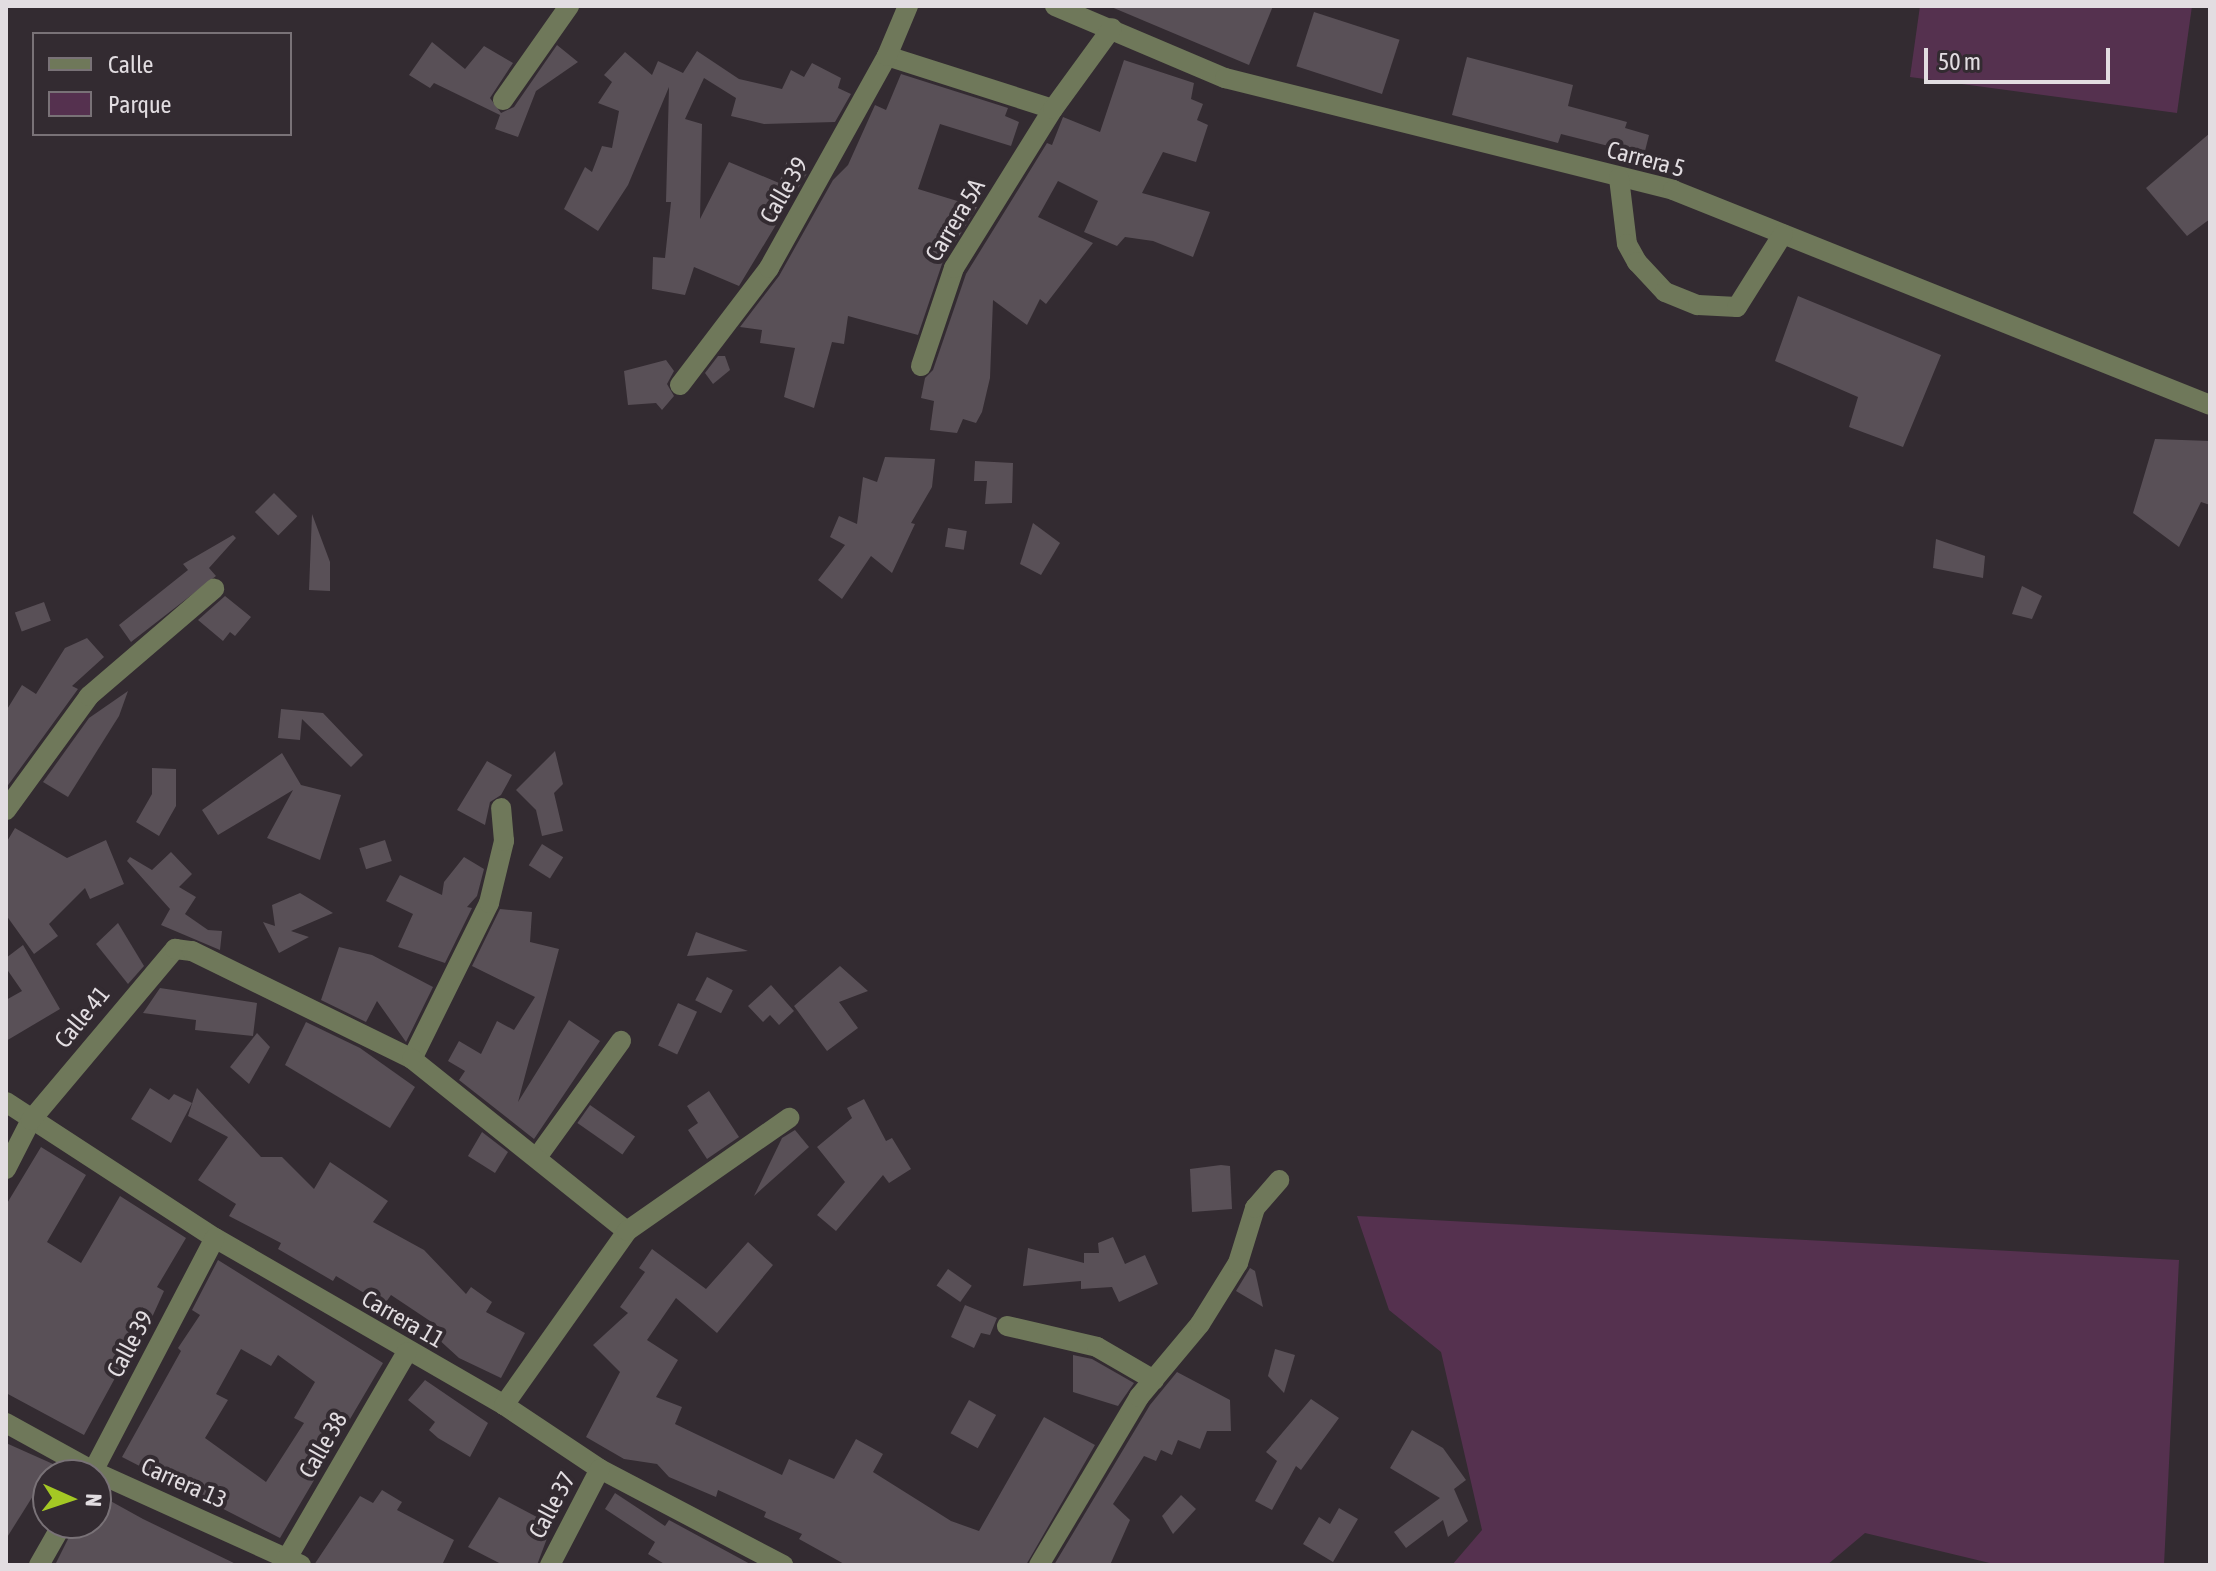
<!DOCTYPE html>
<style>
body{margin:0}
#map{position:relative;width:2216px;height:1571px;overflow:hidden;background:#332b31;font-family:"Asap Condensed",sans-serif}
div>[style]{position:absolute}
.green>*{inset:0;background:#55314f}
.building>*{inset:0;background:#595057;transform-origin:0 0}
.minor>*{height:20px;margin:-10px;padding:0 10px;transform-origin:10px;border-radius:10px;background:#6f785a}
span{translate:-50% -50%;white-space:nowrap;text-align:center;line-height:1.15;-webkit-text-stroke:8px #332b31;paint-order:stroke}
.street-label{font-size:24px;color:#e2dde1}
.frame{position:absolute;inset:0;border:8px solid #e2dde1;pointer-events:none}
.legend{position:absolute;left:32px;top:32px;width:260px;height:104px;box-sizing:border-box;background:#332b31;border:2px solid #797277;margin:0;padding:10px 14px;list-style:none;font-size:24px;color:#e2dde1}
.legend li{display:flex;align-items:center;gap:16px;height:40px}
.legend b{width:40px;border:2px solid #797277}
.north{position:absolute;left:32px;top:1459px;width:80px;height:80px;box-sizing:border-box;background:#332b31;border:2px solid #797277;border-radius:50%;rotate:93deg;font-size:22px;font-weight:700;line-height:32px;text-align:center;color:#e2dde1}
.north::after{content:'';display:block;margin:auto;width:28px;height:36px;background:#a4c824;clip-path:polygon(50% 0,100% 100%,50% 72%,0 100%)}
.scale{position:absolute;left:1924px;top:48px;width:186px;height:36px;box-sizing:border-box;border:4px solid #e2dde1;border-top:0;padding-left:10px;font-size:24px;line-height:28px;white-space:nowrap;color:#e2dde1;-webkit-text-stroke:6px #332b31;paint-order:stroke}
</style>
<div id="map">
<div class="green">
<div style="clip-path:polygon(1920px 6px,2192px 6px,2177px 113px,1910px 77px)"></div>
<div style="clip-path:polygon(1357px 1216px,2179px 1260px,2164px 1565px,1998px 1565px,1865px 1533px,1827px 1565px,1452px 1565px,1482px 1530px,1441px 1352px,1389px 1310px)"></div>
</div>
<div class="building">
<div style="clip-path:polygon(1109px 6px,1273px 6px,1249px 65px)"></div>
<div style="left:1314px;top:12px;width:90px;height:57px;rotate:18deg"></div>
<div style="clip-path:polygon(432px 42px,465px 69px,484px 46px,513px 63px,490px 98px,501px 113px,514px 107px,557px 45px,578px 62px,536px 91px,518px 137px,495px 129px,500px 115px,434px 83px,430px 88px,409px 75px)"></div>
<div style="clip-path:polygon(697px 51px,739px 79px,782px 89px,791px 70px,804px 77px,812px 63px,841px 78px,838px 88px,851px 94px,835px 122px,764px 124px,731px 116px,736px 98px,704px 78px,685px 119px,702px 124px,700px 219px,729px 162px,779px 183px,787px 161px,809px 170px,739px 286px,694px 267px,685px 295px,652px 289px,653px 257px,665px 258px,671px 202px,666px 202px,669px 87px,628px 185px,598px 231px,564px 209px,585px 167px,592px 172px,602px 146px,612px 148px,619px 111px,598px 103px,612px 82px,604px 75px,625px 52px,652px 75px,658px 61px,683px 73px)"></div>
<div style="clip-path:polygon(1467px 57px,1573px 85px,1568px 106px,1627px 122px,1625px 128px,1649px 135px,1644px 155px,1561px 134px,1558px 143px,1452px 115px)"></div>
<div style="clip-path:polygon(1124px 60px,1194px 83px,1191px 99px,1203px 104px,1197px 120px,1208px 125px,1196px 162px,1163px 152px,1142px 193px,1210px 212px,1193px 257px,1153px 241px,1125px 237px,1117px 246px,1084px 232px,1098px 201px,1058px 181px,1038px 217px,1093px 243px,1046px 304px,1040px 299px,1027px 325px,993px 300px,990px 378px,982px 412px,976px 423px,963px 419px,957px 433px,930px 430px,934px 401px,921px 398px,925px 378px,933px 370px,966px 274px,1047px 143px,1052px 145px,1063px 117px,1100px 132px)"></div>
<div style="clip-path:polygon(901px 74px,1008px 108px,1005px 116px,1019px 122px,1011px 146px,940px 124px,918px 189px,977px 207px,942px 264px,918px 335px,848px 316px,844px 344px,832px 342px,814px 408px,784px 397px,795px 348px,760px 343px,762px 330px,740px 327px,779px 276px,833px 180px,848px 165px,875px 105px,886px 110px)"></div>
<div style="clip-path:polygon(2210px 133px,2210px 219px,2187px 236px,2146px 188px)"></div>
<div style="clip-path:polygon(1798px 296px,1941px 355px,1903px 447px,1849px 427px,1858px 397px,1775px 361px)"></div>
<div style="clip-path:polygon(718px 356px,725px 356px,730px 370px,713px 384px,705px 373px)"></div>
<div style="clip-path:polygon(666px 360px,674px 371px,667px 384px,674px 396px,662px 410px,656px 403px,628px 405px,624px 371px)"></div>
<div style="clip-path:polygon(2155px 439px,2210px 441px,2210px 505px,2201px 502px,2179px 547px,2133px 513px)"></div>
<div style="clip-path:polygon(885px 457px,935px 459px,932px 487px,911px 523px,915px 524px,892px 573px,871px 556px,842px 599px,818px 580px,845px 545px,830px 537px,839px 516px,857px 524px,863px 477px,877px 482px)"></div>
<div style="clip-path:polygon(975px 461px,1013px 463px,1012px 503px,985px 504px,987px 481px,974px 481px)"></div>
<div style="left:274px;top:493px;width:33px;height:27px;rotate:45deg"></div>
<div style="clip-path:polygon(312px 514px,330px 562px,330px 591px,309px 590px)"></div>
<div style="clip-path:polygon(1033px 523px,1060px 543px,1041px 575px,1020px 564px)"></div>
<div style="left:948px;top:528px;width:19px;height:19px;rotate:9deg"></div>
<div style="clip-path:polygon(233px 535px,236px 538px,209px 568px,216px 576px,131px 642px,119px 625px,188px 570px,183px 564px)"></div>
<div style="clip-path:polygon(1936px 539px,1985px 556px,1983px 578px,1933px 568px)"></div>
<div style="clip-path:polygon(2022px 586px,2042px 596px,2032px 619px,2012px 614px)"></div>
<div style="clip-path:polygon(225px 596px,251px 617px,235px 636px,230px 632px,223px 641px,198px 620px)"></div>
<div style="left:44px;top:602px;width:20px;height:31px;rotate:70deg"></div>
<div style="clip-path:polygon(87px 638px,104px 657px,72px 686px,78px 689px,6px 788px,6px 711px,22px 685px,36px 694px,65px 648px)"></div>
<div style="clip-path:polygon(128px 691px,119px 716px,68px 797px,43px 782px,89px 718px)"></div>
<div style="clip-path:polygon(281px 709px,323px 713px,363px 755px,351px 767px,302px 719px,300px 740px,278px 738px)"></div>
<div style="clip-path:polygon(555px 751px,563px 784px,554px 793px,563px 831px,542px 836px,536px 810px,516px 790px)"></div>
<div style="clip-path:polygon(282px 753px,301px 785px,341px 795px,320px 860px,267px 838px,293px 790px,218px 835px,202px 810px)"></div>
<div style="clip-path:polygon(487px 761px,512px 775px,501px 795px,490px 802px,485px 825px,457px 810px)"></div>
<div style="clip-path:polygon(152px 768px,176px 769px,176px 806px,159px 836px,136px 822px,152px 794px)"></div>
<div style="clip-path:polygon(15px 828px,67px 858px,106px 840px,124px 884px,90px 899px,85px 888px,49px 924px,58px 936px,34px 954px,6px 915px,6px 843px)"></div>
<div style="left:385px;top:840px;width:22px;height:27px;rotate:72deg"></div>
<div style="left:542px;top:844px;width:25px;height:25px;rotate:32deg"></div>
<div style="clip-path:polygon(171px 852px,192px 874px,179px 887px,196px 897px,185px 914px,208px 930px,222px 931px,220px 950px,161px 925px,170px 909px,127px 861px,130px 857px,152px 870px)"></div>
<div style="clip-path:polygon(464px 857px,484px 869px,477px 896px,467px 907px,472px 908px,445px 963px,398px 947px,413px 914px,386px 901px,400px 875px,442px 895px,444px 882px)"></div>
<div style="clip-path:polygon(300px 893px,333px 913px,291px 931px,309px 937px,279px 953px,263px 922px,275px 926px,272px 905px)"></div>
<div style="clip-path:polygon(500px 909px,532px 912px,530px 942px,559px 949px,518px 1102px,569px 1020px,600px 1041px,534px 1139px,459px 1080px,465px 1071px,448px 1061px,459px 1041px,481px 1054px,497px 1021px,514px 1030px,535px 997px,472px 966px)"></div>
<div style="clip-path:polygon(118px 923px,144px 966px,128px 984px,96px 944px)"></div>
<div style="clip-path:polygon(696px 932px,748px 951px,687px 956px)"></div>
<div style="clip-path:polygon(23px 945px,60px 1009px,6px 1041px,6px 1000px,22px 991px,6px 968px,6px 958px)"></div>
<div style="clip-path:polygon(339px 947px,372px 955px,433px 987px,406px 1042px,377px 1001px,366px 1022px,321px 1000px)"></div>
<div style="clip-path:polygon(840px 966px,868px 991px,839px 1002px,858px 1028px,827px 1051px,794px 1006px)"></div>
<div style="left:707px;top:977px;width:29px;height:26px;rotate:27deg"></div>
<div style="clip-path:polygon(771px 985px,794px 1011px,779px 1025px,770px 1015px,763px 1022px,748px 1006px)"></div>
<div style="clip-path:polygon(160px 988px,257px 1003px,253px 1036px,195px 1030px,196px 1020px,143px 1013px)"></div>
<div style="left:678px;top:1003px;width:21px;height:47px;rotate:25deg"></div>
<div style="clip-path:polygon(306px 1022px,360px 1048px,415px 1087px,390px 1128px,285px 1065px)"></div>
<div style="clip-path:polygon(257px 1033px,270px 1047px,249px 1084px,230px 1067px)"></div>
<div style="clip-path:polygon(150px 1088px,169px 1100px,174px 1094px,192px 1103px,171px 1143px,131px 1119px)"></div>
<div style="clip-path:polygon(197px 1088px,261px 1157px,282px 1157px,314px 1189px,330px 1162px,388px 1201px,373px 1222px,424px 1250px,466px 1294px,471px 1287px,492px 1302px,486px 1312px,525px 1333px,501px 1378px,459px 1358px,436px 1337px,442px 1329px,391px 1295px,384px 1305px,336px 1276px,333px 1281px,278px 1249px,281px 1243px,229px 1216px,236px 1204px,198px 1180px,228px 1137px,188px 1116px)"></div>
<div style="clip-path:polygon(709px 1091px,739px 1137px,707px 1159px,688px 1130px,698px 1123px,687px 1106px)"></div>
<div style="clip-path:polygon(864px 1099px,886px 1141px,892px 1138px,911px 1169px,889px 1183px,883px 1175px,836px 1231px,817px 1215px,845px 1182px,817px 1147px,852px 1118px,847px 1108px)"></div>
<div style="left:590px;top:1105px;width:55px;height:22px;rotate:35deg"></div>
<div style="clip-path:polygon(795px 1130px,809px 1147px,754px 1196px,782px 1138px)"></div>
<div style="clip-path:polygon(482px 1132px,508px 1152px,495px 1173px,468px 1156px)"></div>
<div style="clip-path:polygon(41px 1147px,86px 1175px,47px 1242px,81px 1263px,120px 1196px,186px 1238px,157px 1287px,164px 1291px,143px 1337px,139px 1334px,84px 1435px,6px 1393px,6px 1205px)"></div>
<div style="clip-path:polygon(1221px 1165px,1230px 1166px,1232px 1209px,1192px 1212px,1190px 1169px)"></div>
<div style="clip-path:polygon(1113px 1237px,1125px 1264px,1145px 1255px,1158px 1284px,1119px 1302px,1112px 1287px,1081px 1289px,1081px 1281px,1023px 1286px,1028px 1248px,1084px 1263px,1084px 1253px,1099px 1253px,1098px 1243px)"></div>
<div style="clip-path:polygon(748px 1242px,773px 1265px,717px 1333px,676px 1298px,647px 1340px,678px 1360px,656px 1397px,682px 1407px,675px 1424px,782px 1475px,789px 1459px,834px 1479px,856px 1439px,883px 1454px,873px 1472px,951px 1521px,979px 1531px,1044px 1417px,1095px 1445px,1026px 1565px,846px 1565px,799px 1539px,802px 1534px,764px 1517px,766px 1512px,718px 1490px,716px 1497px,669px 1477px,657px 1464px,624px 1459px,586px 1437px,620px 1372px,593px 1345px,628px 1313px,620px 1307px,645px 1272px,639px 1268px,652px 1249px,706px 1289px)"></div>
<div style="clip-path:polygon(evenodd,218px 1260px,383px 1363px,280px 1538px,122px 1457px,181px 1351px,178px 1348px,200px 1315px,192px 1310px,218px 1260px,241px 1349px,271px 1366px,278px 1355px,315px 1382px,294px 1418px,304px 1423px,266px 1482px,205px 1438px,228px 1400px,216px 1394px,241px 1349px)"></div>
<div style="clip-path:polygon(1250px 1268px,1255px 1271px,1263px 1307px,1236px 1291px)"></div>
<div style="left:948px;top:1269px;width:29px;height:20px;rotate:35deg"></div>
<div style="clip-path:polygon(965px 1305px,997px 1318px,990px 1335px,981px 1333px,974px 1348px,951px 1337px)"></div>
<div style="clip-path:polygon(1275px 1349px,1295px 1355px,1284px 1393px,1268px 1376px)"></div>
<div style="clip-path:polygon(1073px 1355px,1092px 1359px,1134px 1383px,1118px 1406px,1073px 1392px)"></div>
<div style="clip-path:polygon(1177px 1372px,1230px 1400px,1231px 1431px,1207px 1431px,1200px 1449px,1178px 1440px,1172px 1455px,1161px 1450px,1156px 1461px,1144px 1456px,1113px 1504px,1130px 1520px,1110px 1565px,1054px 1565px,1150px 1405px)"></div>
<div style="clip-path:polygon(425px 1380px,488px 1423px,470px 1457px,438px 1438px,429px 1430px,435px 1422px,408px 1400px)"></div>
<div style="clip-path:polygon(1311px 1399px,1339px 1418px,1301px 1470px,1296px 1466px,1272px 1510px,1255px 1501px,1277px 1461px,1266px 1452px)"></div>
<div style="left:969px;top:1400px;width:31px;height:38px;rotate:29deg"></div>
<div style="clip-path:polygon(1412px 1430px,1443px 1448px,1466px 1480px,1454px 1489px,1468px 1521px,1448px 1537px,1443px 1520px,1406px 1548px,1394px 1532px,1440px 1498px,1390px 1468px)"></div>
<div style="clip-path:polygon(6px 1443px,53px 1464px,6px 1539px)"></div>
<div style="clip-path:polygon(382px 1490px,402px 1502px,397px 1510px,454px 1540px,442px 1565px,314px 1565px,360px 1496px,373px 1503px)"></div>
<div style="clip-path:polygon(96px 1493px,143px 1519px,238px 1565px,55px 1565px,76px 1523px,96px 1523px)"></div>
<div style="clip-path:polygon(615px 1493px,665px 1526px,669px 1520px,752px 1565px,666px 1565px,648px 1554px,655px 1542px,605px 1509px)"></div>
<div style="clip-path:polygon(1181px 1495px,1196px 1509px,1173px 1534px,1162px 1516px)"></div>
<div style="clip-path:polygon(499px 1497px,552px 1525px,537px 1565px,503px 1565px,468px 1547px)"></div>
<div style="clip-path:polygon(1339px 1508px,1358px 1519px,1333px 1562px,1303px 1544px,1319px 1517px,1330px 1524px)"></div>
</div>
<div class="minor">
<div style="left:1055px;top:6px;width:185px;rotate:23deg"></div>
<div style="left:1225px;top:78px;width:462px;rotate:14deg"></div>
<div style="left:1673px;top:190px;width:578px;rotate:21.82deg"></div>
<div style="left:887px;top:56px;width:174px;rotate:17.7deg"></div>
<div style="left:503px;top:100px;width:115px;rotate:-54.9deg"></div>
<div style="left:1619px;top:178px;width:66px;rotate:83.1deg"></div>
<div style="left:1627px;top:244px;width:21px;rotate:61deg"></div>
<div style="left:1637px;top:262px;width:41px;rotate:47deg"></div>
<div style="left:1665px;top:292px;width:35px;rotate:22deg"></div>
<div style="left:1698px;top:305px;width:39px;rotate:3deg"></div>
<div style="left:1737px;top:307px;width:86px;rotate:-57.8deg"></div>
<div style="left:921px;top:366px;width:103px;rotate:-71.4deg"></div>
<div style="left:954px;top:268px;width:187px;rotate:-58.1deg"></div>
<div style="left:1053px;top:109px;width:100px;rotate:-53.9deg"></div>
<div style="left:680px;top:385px;width:147px;rotate:-52.7deg"></div>
<div style="left:769px;top:268px;width:243px;rotate:-60.9deg"></div>
<div style="left:887px;top:56px;width:54px;rotate:-67.2deg"></div>
<div style="left:6px;top:810px;width:141px;rotate:-53.9deg"></div>
<div style="left:89px;top:696px;width:165px;rotate:-40.6deg"></div>
<div style="left:412px;top:1059px;width:174px;rotate:-63.7deg"></div>
<div style="left:489px;top:903px;width:64px;rotate:-76.4deg"></div>
<div style="left:504px;top:841px;width:33px;rotate:-95deg"></div>
<div style="left:6px;top:1102px;width:249px;rotate:33.1deg"></div>
<div style="left:215px;top:1238px;width:334px;rotate:30deg"></div>
<div style="left:504px;top:1405px;width:115px;rotate:33.7deg"></div>
<div style="left:600px;top:1469px;width:207px;rotate:27.7deg"></div>
<div style="left:538px;top:1156px;width:142px;rotate:-54.2deg"></div>
<div style="left:6px;top:1169px;width:55px;rotate:-63deg"></div>
<div style="left:31px;top:1120px;width:224px;rotate:-49.9deg"></div>
<div style="left:175px;top:949px;width:17px;rotate:7deg"></div>
<div style="left:192px;top:951px;width:245px;rotate:26.1deg"></div>
<div style="left:412px;top:1059px;width:275px;rotate:38.7deg"></div>
<div style="left:1007px;top:1326px;width:92px;rotate:13.1deg"></div>
<div style="left:1097px;top:1347px;width:66px;rotate:30.1deg"></div>
<div style="left:504px;top:1405px;width:213px;rotate:-54.7deg"></div>
<div style="left:627px;top:1231px;width:198px;rotate:-34.9deg"></div>
<div style="left:6px;top:1423px;width:99px;rotate:28.9deg"></div>
<div style="left:93px;top:1471px;width:228px;rotate:24.3deg"></div>
<div style="left:91px;top:1475px;width:267px;rotate:-62.4deg"></div>
<div style="left:39px;top:1565px;width:48px;rotate:-60.3deg"></div>
<div style="left:283px;top:1565px;width:246px;rotate:-59.8deg"></div>
<div style="left:550px;top:1565px;width:108px;rotate:-62.5deg"></div>
<div style="left:1039px;top:1565px;width:196px;rotate:-59.2deg"></div>
<div style="left:1139px;top:1397px;width:95px;rotate:-50.1deg"></div>
<div style="left:1200px;top:1324px;width:72px;rotate:-58.1deg"></div>
<div style="left:1238px;top:1263px;width:58px;rotate:-72.8deg"></div>
<div style="left:1255px;top:1208px;width:37px;rotate:-49deg"></div>
</div>
<div class="street-label">
<span style="left:1646px;top:159px;rotate:15deg">Carrera 5</span>
<span style="left:784px;top:190px;rotate:-60deg">Calle 39</span>
<span style="left:955px;top:220px;rotate:-59deg">Carrera 5A</span>
<span style="left:82px;top:1017px;rotate:-51deg">Calle 41</span>
<span style="left:403px;top:1319px;rotate:30deg">Carrera 11</span>
<span style="left:130px;top:1344px;rotate:-62deg">Calle 39</span>
<span style="left:323px;top:1445px;rotate:-60deg">Calle 38</span>
<span style="left:184px;top:1483px;rotate:24deg">Carrera 13</span>
<span style="left:552px;top:1505px;rotate:-62deg">Calle 37</span>
</div>
<div class="frame"></div>
<ul class="legend">
<li><b style="height:10px;background:#6f785a"></b>Calle</li>
<li><b style="height:22px;background:#55314f"></b>Parque</li>
</ul>
<div class="north">N</div>
<div class="scale">50 m</div>
</div>
